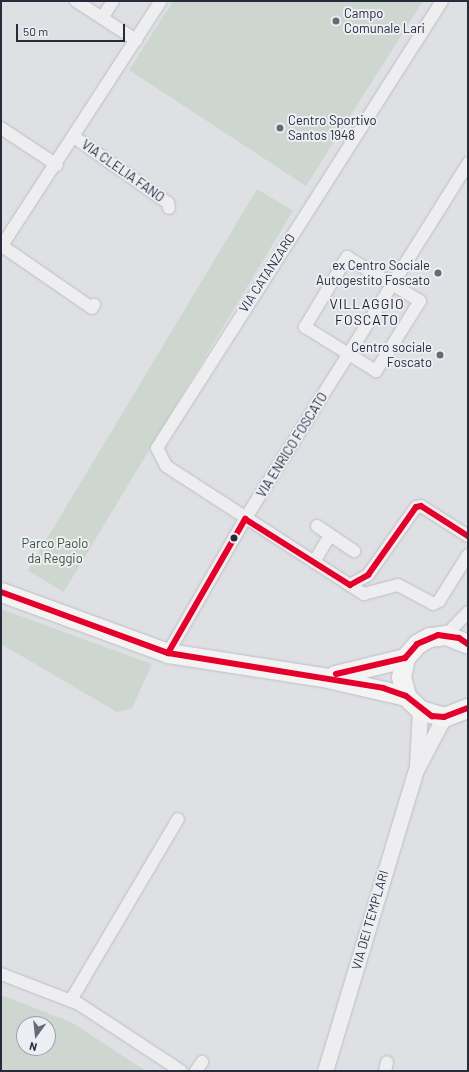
<!DOCTYPE html>
<style>
body{margin:0}
#map{position:relative;width:469px;height:1072px;overflow:hidden;background:#dfe0e4;font-family:Barlow,sans-serif}
div>[style]{position:absolute}
.green>*{inset:0;background:#ced7cf;transform-origin:0 0}
.roads{filter:drop-shadow(0 0 1px #bdbec2) drop-shadow(0 0 1px #bdbec2)}
.minor>*{height:12px;margin:-6px;padding:0 6px;transform-origin:6px;border-radius:6px;background:#eeeef0}
.tertiary>*{height:15px;margin:-7.5px;padding:0 7.5px;transform-origin:7.5px;border-radius:7.5px;background:#eeeef0}
.primary>*{height:19px;margin:-9.5px;padding:0 9.5px;transform-origin:9.5px;border-radius:9.5px;background:#f3f3f4}
.bus-1>*{height:6px;margin:-3px;padding:0 3px;transform-origin:3px;border-radius:3px;background:#e4002b}
.dots>*{width:11px;height:11px;translate:-50% -50%;box-sizing:border-box;border:2px solid #eceef4;border-radius:50%}
span{translate:-50% -50%;white-space:nowrap;text-align:center;line-height:1.15;-webkit-text-stroke:4px #eceef4;paint-order:stroke}
.poi-label{font-size:13px;color:#272c3b}
.left{translate:0 -50%;text-align:left}
.right{translate:-100% -50%;text-align:right}
.street-label{font-size:13px;color:#272c3b}
.park-label{font-size:13px;color:#385636}
.neighbourhood-label{font-size:14px;color:#1a1e2c;letter-spacing:1px}
.frame{position:absolute;inset:0;border:2px solid #272c3b;pointer-events:none}
.north{position:absolute;left:16px;top:1016px;width:40px;height:40px;box-sizing:border-box;background:#eceef4;border:1px solid #9da0aa;border-radius:50%;rotate:195deg;font-size:11px;font-weight:700;line-height:16px;text-align:center;color:#272c3b}
.north::after{content:'';display:block;margin:auto;width:14px;height:18px;background:#676b76;clip-path:polygon(50% 0,100% 100%,50% 72%,0 100%)}
.scale{position:absolute;left:16px;top:24px;width:109px;height:18px;box-sizing:border-box;border:2px solid #272c3b;border-top:0;padding-left:5px;font-size:12px;line-height:14px;white-space:nowrap;color:#272c3b;-webkit-text-stroke:3px #eceef4;paint-order:stroke}
</style>
<div id="map">
<div class="green">
<div style="clip-path:polygon(173px 1px,423px 1px,306px 186px,129px 70px)"></div>
<div style="left:257px;top:189px;width:42px;height:445px;rotate:31deg"></div>
<div style="clip-path:polygon(1px 609px,152px 664px,132px 708px,117px 712px,1px 644px)"></div>
<div style="clip-path:polygon(evenodd,1px 995px,71px 1022px,146px 1071px,1px 1071px,1px 995px,24px 1024px,48px 1024px,48px 1048px,24px 1048px,24px 1024px)"></div>
</div>
<div class="roads">
<div class="minor">
<div style="left:76px;top:1px;width:72px;rotate:33deg"></div>
<div style="left:442px;top:1px;width:530px;rotate:122.52deg"></div>
<div style="left:157px;top:448px;width:20px;rotate:63deg"></div>
<div style="left:166px;top:466px;width:236px;rotate:32.9deg"></div>
<div style="left:364px;top:594px;width:35px;rotate:-15deg"></div>
<div style="left:398px;top:585px;width:40px;rotate:28deg"></div>
<div style="left:433px;top:604px;width:7px;rotate:-27deg"></div>
<div style="left:439px;top:601px;width:54px;rotate:-57.8deg"></div>
<div style="left:102px;top:18px;width:20px;rotate:-57deg"></div>
<div style="left:1px;top:128px;width:67px;rotate:33.5deg"></div>
<div style="left:74px;top:137px;width:115px;rotate:35.1deg"></div>
<div style="left:168px;top:203px;width:5px;rotate:79deg"></div>
<div style="left:2px;top:246px;width:109px;rotate:34.6deg"></div>
<div style="left:92px;top:308px;width:4px;rotate:-56deg"></div>
<div style="left:1px;top:247px;width:293px;rotate:-57deg"></div>
<div style="left:347px;top:257px;width:85px;rotate:31.1deg"></div>
<div style="left:420px;top:301px;width:83px;rotate:122.2deg"></div>
<div style="left:376px;top:371px;width:84px;rotate:-148.2deg"></div>
<div style="left:305px;top:327px;width:82px;rotate:-59deg"></div>
<div style="left:317px;top:526px;width:45px;rotate:34deg"></div>
<div style="left:314px;top:562px;width:31px;rotate:-59deg"></div>
<div style="left:350px;top:585px;width:21px;rotate:-29deg"></div>
<div style="left:368px;top:575px;width:83px;rotate:-54.8deg"></div>
<div style="left:416px;top:507px;width:5px;rotate:-11deg"></div>
<div style="left:421px;top:506px;width:56px;rotate:32.6deg"></div>
<div style="left:446px;top:635px;width:32px;rotate:-46deg"></div>
<div style="left:168px;top:653px;width:155px;rotate:-60.1deg"></div>
<div style="left:245px;top:519px;width:420px;rotate:-57.9deg"></div>
<div style="left:1px;top:974px;width:84px;rotate:21deg"></div>
<div style="left:79px;top:1004px;width:122px;rotate:33.3deg"></div>
<div style="left:71px;top:1000px;width:210px;rotate:-59.4deg"></div>
<div style="left:196px;top:1071px;width:11px;rotate:-56deg"></div>
<div style="left:385px;top:1071px;width:9px;rotate:-77deg"></div>
</div>
<div class="tertiary">
<div style="left:417px;top:765px;width:55px;rotate:-86.9deg"></div>
<div style="left:325px;top:1071px;width:314px;rotate:-73.2deg"></div>
<div style="left:416px;top:770px;width:60px;rotate:-62.2deg"></div>
</div>
<div class="primary">
<div style="left:1px;top:592px;width:178px;rotate:20.1deg"></div>
<div style="left:168px;top:653px;width:157px;rotate:8.8deg"></div>
<div style="left:323px;top:677px;width:85px;rotate:12.9deg"></div>
<div style="left:468px;top:644px;width:24px;rotate:-158deg"></div>
<div style="left:446px;top:635px;width:17px;rotate:173deg"></div>
<div style="left:429px;top:637px;width:14px;rotate:150deg"></div>
<div style="left:417px;top:644px;width:18px;rotate:131deg"></div>
<div style="left:405px;top:658px;width:19px;rotate:102deg"></div>
<div style="left:401px;top:677px;width:20px;rotate:75deg"></div>
<div style="left:406px;top:696px;width:20px;rotate:45deg"></div>
<div style="left:420px;top:710px;width:25px;rotate:16deg"></div>
<div style="left:444px;top:717px;width:26px;rotate:-21deg"></div>
<div style="left:335px;top:675px;width:72px;rotate:-13.7deg"></div>
</div>
</div>
<div class="bus-1">
<div style="left:1px;top:592px;width:178px;rotate:20.1deg"></div>
<div style="left:168px;top:653px;width:218px;rotate:9.2deg"></div>
<div style="left:383px;top:688px;width:24px;rotate:19deg"></div>
<div style="left:406px;top:696px;width:33px;rotate:38deg"></div>
<div style="left:432px;top:716px;width:12px;rotate:5deg"></div>
<div style="left:444px;top:717px;width:26px;rotate:-21deg"></div>
<div style="left:168px;top:653px;width:155px;rotate:-60.1deg"></div>
<div style="left:245px;top:519px;width:124px;rotate:32.2deg"></div>
<div style="left:350px;top:585px;width:21px;rotate:-29deg"></div>
<div style="left:368px;top:575px;width:83px;rotate:-54.8deg"></div>
<div style="left:416px;top:507px;width:5px;rotate:-11deg"></div>
<div style="left:421px;top:506px;width:56px;rotate:32.6deg"></div>
<div style="left:336px;top:674px;width:71px;rotate:-13.1deg"></div>
<div style="left:405px;top:658px;width:18px;rotate:-49deg"></div>
<div style="left:417px;top:644px;width:23px;rotate:-23deg"></div>
<div style="left:438px;top:635px;width:21px;rotate:8deg"></div>
<div style="left:459px;top:638px;width:11px;rotate:34deg"></div>
</div>
<div class="dots">
<div style="left:336px;top:21px;background:#676b76"></div>
<div style="left:280px;top:128px;background:#676b76"></div>
<div style="left:438px;top:273px;background:#676b76"></div>
<div style="left:440px;top:355px;background:#676b76"></div>
<div style="left:234px;top:538px;background:#272c3b"></div>
</div>
<div class="poi-label">
<span class="left" style="left:344px;top:21px">Campo<br>Comunale Lari</span>
<span class="left" style="left:288px;top:128px">Centro Sportivo<br>Santos 1948</span>
<span class="right" style="left:430px;top:273px">ex Centro Sociale<br>Autogestito Foscato</span>
<span class="right" style="left:432px;top:355px">Centro sociale<br>Foscato</span>
</div>
<div class="street-label">
<span style="left:123px;top:171px;rotate:35deg">VIA CLELIA FANO</span>
<span style="left:267px;top:273px;rotate:-57deg">VIA CATANZARO</span>
<span style="left:292px;top:445px;rotate:-58deg">VIA ENRICO FOSCATO</span>
<span style="left:370px;top:920px;rotate:-74deg">VIA DEI TEMPLARI</span>
</div>
<div class="park-label">
<span style="left:55px;top:551px">Parco Paolo<br>da Reggio</span>
</div>
<div class="neighbourhood-label">
<span style="left:367px;top:312px">VILLAGGIO<br>FOSCATO</span>
</div>
<div class="frame"></div>
<div class="north">N</div>
<div class="scale">50 m</div>
</div>
